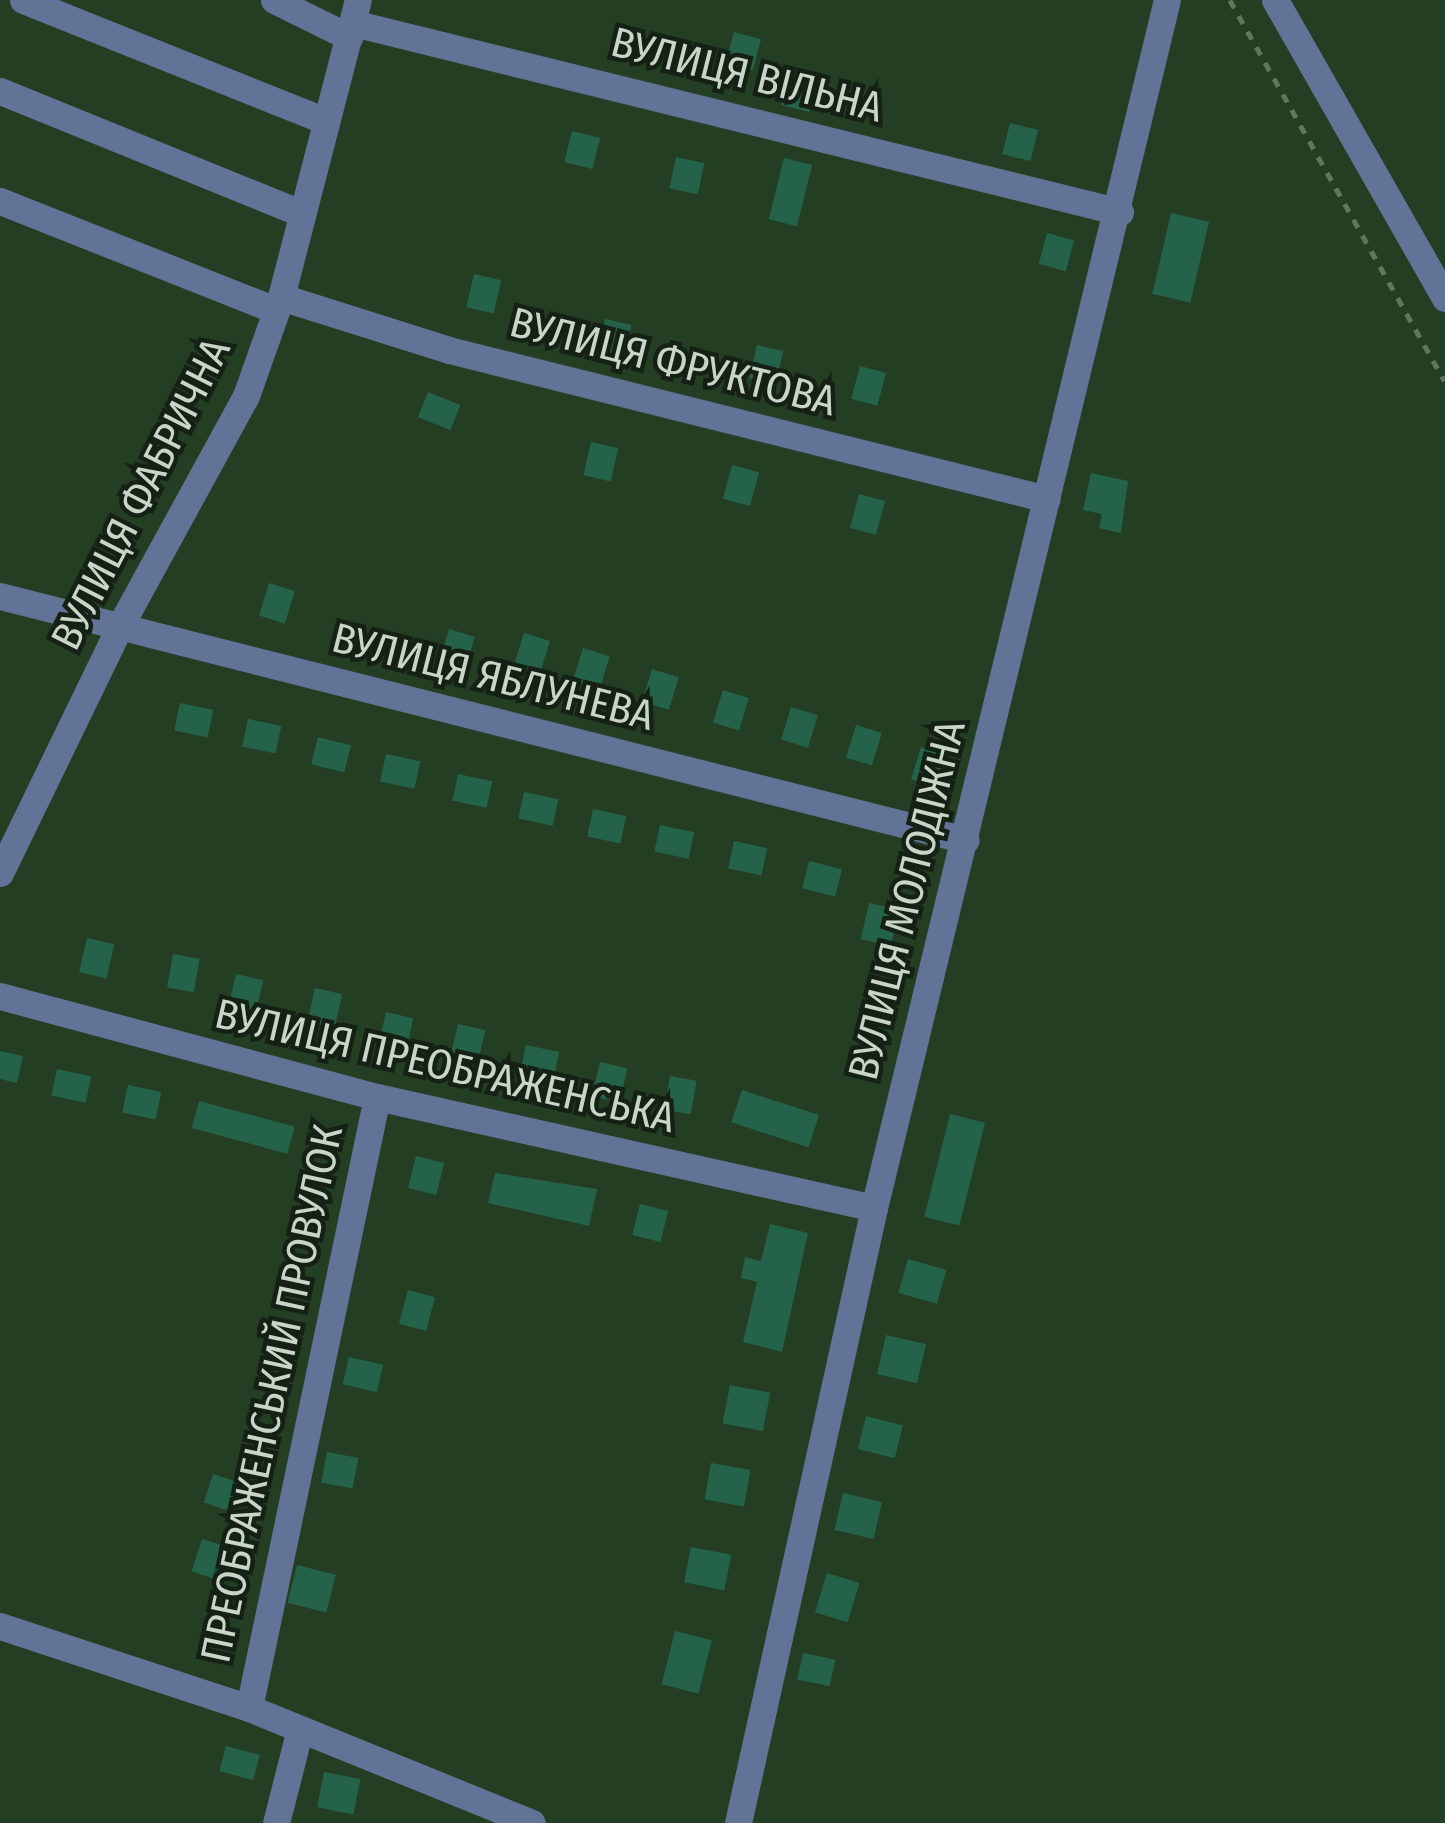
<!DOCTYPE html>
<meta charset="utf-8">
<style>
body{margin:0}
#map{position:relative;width:1445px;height:1823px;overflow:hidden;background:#243e23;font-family:"Fira Sans Condensed",sans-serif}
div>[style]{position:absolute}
.building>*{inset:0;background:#24634a;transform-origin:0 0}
.path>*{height:4.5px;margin-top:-2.25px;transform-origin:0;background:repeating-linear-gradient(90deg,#60765f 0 9px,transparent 0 18px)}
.minor>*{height:27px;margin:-13.5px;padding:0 13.5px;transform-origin:13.5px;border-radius:13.5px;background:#617396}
span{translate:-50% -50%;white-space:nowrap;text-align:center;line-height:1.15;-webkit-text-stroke:9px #162115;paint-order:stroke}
.street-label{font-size:42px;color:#c7d6c6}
</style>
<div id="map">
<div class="building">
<div style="left:734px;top:32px;width:28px;height:32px;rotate:15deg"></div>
<div style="left:789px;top:74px;width:29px;height:32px;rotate:14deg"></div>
<div style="left:1010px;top:123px;width:29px;height:32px;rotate:14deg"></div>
<div style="left:572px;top:131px;width:29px;height:32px;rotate:14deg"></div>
<div style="left:676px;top:157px;width:29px;height:32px;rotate:12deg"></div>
<div style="left:784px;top:158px;width:29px;height:63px;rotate:14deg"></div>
<div style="left:1171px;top:213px;width:39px;height:83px;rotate:13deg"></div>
<div style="left:1047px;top:233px;width:28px;height:32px;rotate:15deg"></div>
<div style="left:474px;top:274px;width:28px;height:34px;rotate:13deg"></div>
<div style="left:605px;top:319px;width:27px;height:34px;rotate:13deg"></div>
<div style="left:757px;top:345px;width:27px;height:34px;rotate:13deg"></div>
<div style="left:860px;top:366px;width:27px;height:34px;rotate:15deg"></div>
<div style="left:428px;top:392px;width:35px;height:27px;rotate:22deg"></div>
<div style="left:591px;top:442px;width:28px;height:34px;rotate:13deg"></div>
<div style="left:732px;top:465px;width:28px;height:35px;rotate:15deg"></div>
<div style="clip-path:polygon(1091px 473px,1128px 481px,1121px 533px,1099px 528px,1102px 514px,1083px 510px)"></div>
<div style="left:859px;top:494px;width:27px;height:35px;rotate:15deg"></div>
<div style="left:269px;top:583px;width:27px;height:34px;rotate:17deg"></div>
<div style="left:449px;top:629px;width:27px;height:34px;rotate:17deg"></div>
<div style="left:524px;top:633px;width:27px;height:34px;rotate:17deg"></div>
<div style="left:583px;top:648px;width:28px;height:34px;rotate:17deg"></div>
<div style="left:652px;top:669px;width:28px;height:34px;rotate:17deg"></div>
<div style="left:723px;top:690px;width:27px;height:34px;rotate:17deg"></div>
<div style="left:180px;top:703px;width:34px;height:28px;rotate:12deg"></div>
<div style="left:791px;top:707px;width:28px;height:34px;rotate:17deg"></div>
<div style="left:248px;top:719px;width:34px;height:28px;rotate:12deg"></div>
<div style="left:856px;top:725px;width:27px;height:34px;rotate:17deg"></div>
<div style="left:318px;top:737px;width:34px;height:28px;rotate:14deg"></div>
<div style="left:921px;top:747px;width:27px;height:34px;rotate:17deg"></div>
<div style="left:386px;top:754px;width:35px;height:28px;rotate:12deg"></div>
<div style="left:458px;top:774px;width:35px;height:27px;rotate:12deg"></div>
<div style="left:524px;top:792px;width:35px;height:27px;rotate:12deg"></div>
<div style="left:593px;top:809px;width:34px;height:28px;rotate:12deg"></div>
<div style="left:660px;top:825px;width:35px;height:27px;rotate:12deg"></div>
<div style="left:734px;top:841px;width:34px;height:28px;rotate:12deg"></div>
<div style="left:809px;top:861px;width:34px;height:28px;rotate:14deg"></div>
<div style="left:869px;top:903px;width:31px;height:37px;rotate:13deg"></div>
<div style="left:87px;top:938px;width:28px;height:35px;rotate:13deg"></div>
<div style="left:173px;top:954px;width:27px;height:34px;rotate:10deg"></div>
<div style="left:236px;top:974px;width:28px;height:34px;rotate:13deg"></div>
<div style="left:315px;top:988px;width:28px;height:35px;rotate:13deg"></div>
<div style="left:386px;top:1012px;width:28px;height:35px;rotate:13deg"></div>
<div style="left:458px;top:1024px;width:28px;height:34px;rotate:13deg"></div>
<div style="left:526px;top:1045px;width:34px;height:28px;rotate:12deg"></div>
<div style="clip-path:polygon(0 1051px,23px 1056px,17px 1083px,0 1079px)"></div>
<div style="left:600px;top:1062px;width:28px;height:35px;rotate:13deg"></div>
<div style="left:57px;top:1069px;width:35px;height:27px;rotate:12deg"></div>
<div style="left:670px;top:1076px;width:27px;height:34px;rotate:10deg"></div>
<div style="left:128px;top:1085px;width:34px;height:28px;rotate:12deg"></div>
<div style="left:742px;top:1090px;width:81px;height:34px;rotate:18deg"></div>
<div style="left:199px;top:1101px;width:99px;height:28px;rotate:15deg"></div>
<div style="left:950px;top:1114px;width:36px;height:106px;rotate:14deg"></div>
<div style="left:416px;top:1156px;width:29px;height:33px;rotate:14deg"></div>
<div style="clip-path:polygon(495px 1173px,597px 1189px,589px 1226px,488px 1203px)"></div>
<div style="left:640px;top:1204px;width:29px;height:32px;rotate:14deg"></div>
<div style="clip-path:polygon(770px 1224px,808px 1233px,782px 1352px,743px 1342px,757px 1282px,741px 1278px,745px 1257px,761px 1261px)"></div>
<div style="left:908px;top:1259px;width:40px;height:35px;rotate:16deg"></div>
<div style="left:408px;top:1290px;width:28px;height:35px;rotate:15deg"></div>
<div style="left:886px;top:1335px;width:41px;height:40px;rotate:13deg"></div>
<div style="left:349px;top:1357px;width:35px;height:28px;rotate:13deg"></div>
<div style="left:730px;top:1385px;width:41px;height:39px;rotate:11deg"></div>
<div style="left:866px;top:1416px;width:38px;height:34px;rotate:14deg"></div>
<div style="left:327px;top:1452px;width:32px;height:31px;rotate:11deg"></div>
<div style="left:711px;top:1463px;width:40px;height:37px;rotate:10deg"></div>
<div style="left:213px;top:1474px;width:29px;height:30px;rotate:18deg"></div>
<div style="left:843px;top:1493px;width:40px;height:38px;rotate:13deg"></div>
<div style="left:202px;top:1539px;width:22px;height:34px;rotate:18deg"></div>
<div style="left:691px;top:1547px;width:41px;height:36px;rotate:11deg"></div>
<div style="left:297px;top:1565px;width:40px;height:39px;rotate:14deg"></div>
<div style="left:827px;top:1573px;width:34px;height:41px;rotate:17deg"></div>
<div style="left:675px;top:1631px;width:38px;height:55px;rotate:14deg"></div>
<div style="left:803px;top:1653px;width:33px;height:27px;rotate:12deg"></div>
<div style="left:226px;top:1746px;width:35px;height:26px;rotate:15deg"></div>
<div style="left:324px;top:1772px;width:37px;height:36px;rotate:11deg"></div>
</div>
<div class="path">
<div style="left:1230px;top:0;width:437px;rotate:60.6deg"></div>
</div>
<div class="minor">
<div style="left:23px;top:0;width:326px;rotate:21.8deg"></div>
<div style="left:274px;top:0;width:84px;rotate:26.3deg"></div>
<div style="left:1275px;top:0;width:343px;rotate:60.3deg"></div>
<div style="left:353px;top:23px;width:790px;rotate:13.84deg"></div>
<div style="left:0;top:91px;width:325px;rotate:22.1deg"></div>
<div style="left:0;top:201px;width:297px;rotate:21.6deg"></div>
<div style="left:281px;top:297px;width:176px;rotate:17.5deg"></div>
<div style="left:449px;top:350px;width:616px;rotate:13.99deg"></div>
<div style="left:0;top:596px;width:996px;rotate:14.18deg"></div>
<div style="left:0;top:873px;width:275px;rotate:-64.1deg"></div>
<div style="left:120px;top:626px;width:262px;rotate:-61.3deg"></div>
<div style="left:246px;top:396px;width:105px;rotate:-70.5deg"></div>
<div style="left:281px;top:297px;width:307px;rotate:-75.5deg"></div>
<div style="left:0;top:996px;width:390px;rotate:15deg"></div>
<div style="left:377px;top:1097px;width:509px;rotate:12.59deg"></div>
<div style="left:0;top:1626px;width:262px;rotate:18.2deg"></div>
<div style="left:249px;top:1708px;width:305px;rotate:22.1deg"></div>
<div style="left:249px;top:1708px;width:624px;rotate:-78.17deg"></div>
<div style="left:276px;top:1823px;width:93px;rotate:-75.7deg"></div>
<div style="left:738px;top:1823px;width:630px;rotate:-77.53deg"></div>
<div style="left:874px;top:1208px;width:1243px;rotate:-76.37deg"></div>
</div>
<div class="street-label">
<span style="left:747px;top:75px;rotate:14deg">ВУЛИЦЯ ВІЛЬНА</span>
<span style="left:673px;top:362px;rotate:14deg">ВУЛИЦЯ ФРУКТОВА</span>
<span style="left:141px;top:494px;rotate:-63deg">ВУЛИЦЯ ФАБРИЧНА</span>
<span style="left:493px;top:677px;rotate:14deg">ВУЛИЦЯ ЯБЛУНЕВА</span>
<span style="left:907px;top:900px;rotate:-76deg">ВУЛИЦЯ МОЛОДІЖНА</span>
<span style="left:445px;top:1066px;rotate:13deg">ВУЛИЦЯ ПРЕОБРАЖЕНСЬКА</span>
<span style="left:272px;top:1394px;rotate:-78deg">ПРЕОБРАЖЕНСЬКИЙ ПРОВУЛОК</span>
</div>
</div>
